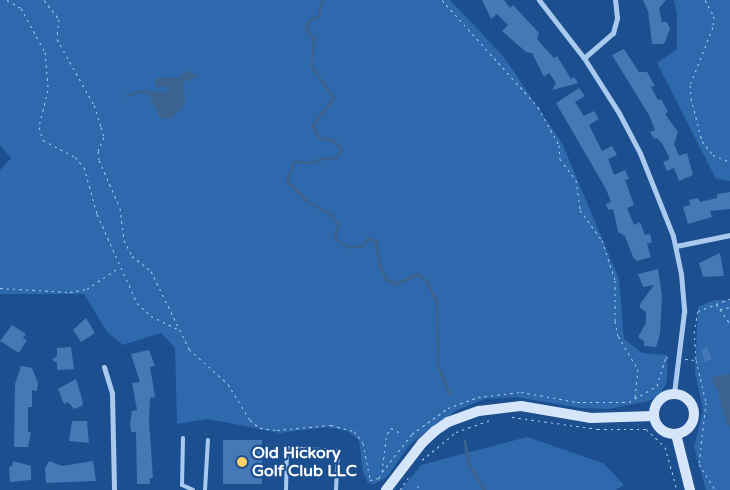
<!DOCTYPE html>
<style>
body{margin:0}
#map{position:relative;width:730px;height:490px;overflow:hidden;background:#1b4f8f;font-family:"Varela Round",sans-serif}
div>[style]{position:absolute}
.green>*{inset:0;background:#2e69ad}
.water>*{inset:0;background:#3c6290}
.stream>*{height:2.5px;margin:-1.25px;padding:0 1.25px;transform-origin:1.25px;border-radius:1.25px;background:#3c6290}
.building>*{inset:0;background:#4478b7;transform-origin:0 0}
.path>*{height:1px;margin-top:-0.5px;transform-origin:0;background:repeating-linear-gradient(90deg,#a9c9ee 0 2.5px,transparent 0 6.5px)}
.lane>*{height:4px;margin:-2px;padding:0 2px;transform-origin:2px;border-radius:2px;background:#a9c9ee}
.street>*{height:5px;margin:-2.5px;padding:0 2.5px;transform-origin:2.5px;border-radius:2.5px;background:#a9c9ee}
.secondary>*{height:10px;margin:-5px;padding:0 5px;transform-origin:5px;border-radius:5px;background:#d6e6fa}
.secondary>.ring{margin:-5px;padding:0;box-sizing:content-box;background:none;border:10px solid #d6e6fa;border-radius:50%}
.dots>*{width:14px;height:14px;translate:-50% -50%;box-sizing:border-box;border:2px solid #1b4f8f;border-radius:50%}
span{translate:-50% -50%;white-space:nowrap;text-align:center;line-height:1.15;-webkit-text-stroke:4.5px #1b4f8f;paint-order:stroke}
.poi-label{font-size:16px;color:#fff;font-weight:700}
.left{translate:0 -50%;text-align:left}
</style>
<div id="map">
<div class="green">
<div style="clip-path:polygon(0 0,450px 0,503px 56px,562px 143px,619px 279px,624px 339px,642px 353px,667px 355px,667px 381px,661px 393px,649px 401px,608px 409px,580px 408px,516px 397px,485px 399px,457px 410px,410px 444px,387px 477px,374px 484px,368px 483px,363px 472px,359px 440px,347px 431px,327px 427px,280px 433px,208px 419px,177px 424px,175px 348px,161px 333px,123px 345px,107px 332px,84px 294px,0 294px,0 170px,11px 158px,0 145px)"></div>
<div style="clip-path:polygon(674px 0,730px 0,730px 181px,716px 179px,657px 63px,677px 49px,677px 15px)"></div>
<div style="clip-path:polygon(714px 300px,730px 300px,730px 490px,706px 490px,694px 447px,703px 410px,695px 372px,698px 307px)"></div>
<div style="clip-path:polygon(527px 437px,603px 463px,624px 485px,616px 490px,401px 490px,421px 465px)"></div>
</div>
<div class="water">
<div style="clip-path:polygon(186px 70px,198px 77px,184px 82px,185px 104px,172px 118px,160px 119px,149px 94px,138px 93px,127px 98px,125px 95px,140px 90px,166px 92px,171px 87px,155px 87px,155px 78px,179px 77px)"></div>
<div style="clip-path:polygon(730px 374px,730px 427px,726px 423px,718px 392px,711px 377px)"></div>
</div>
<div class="stream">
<div style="left:323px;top:0;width:16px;rotate:104deg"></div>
<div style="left:319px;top:16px;width:10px;rotate:156deg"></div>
<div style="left:310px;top:20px;width:10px;rotate:114deg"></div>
<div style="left:306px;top:29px;width:13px;rotate:48deg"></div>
<div style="left:315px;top:39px;width:27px;rotate:98deg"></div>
<div style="left:311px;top:66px;width:39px;rotate:54deg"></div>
<div style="left:334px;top:98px;width:34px;rotate:128deg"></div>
<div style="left:313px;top:125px;width:14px;rotate:65deg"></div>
<div style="left:319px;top:138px;width:14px;rotate:8deg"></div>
<div style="left:333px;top:140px;width:13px;rotate:45deg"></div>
<div style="left:342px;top:149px;width:11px;rotate:124deg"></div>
<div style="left:336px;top:158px;width:15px;rotate:176deg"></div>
<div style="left:321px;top:159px;width:11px;rotate:158deg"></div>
<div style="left:311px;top:163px;width:17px;rotate:-177deg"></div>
<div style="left:294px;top:162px;width:20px;rotate:110deg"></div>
<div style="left:287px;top:181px;width:28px;rotate:45deg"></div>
<div style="left:307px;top:201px;width:29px;rotate:29deg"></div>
<div style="left:332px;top:215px;width:12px;rotate:55deg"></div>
<div style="left:339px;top:225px;width:14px;rotate:107deg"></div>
<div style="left:335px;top:238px;width:16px;rotate:35deg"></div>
<div style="left:348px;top:247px;width:12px"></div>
<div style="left:360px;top:247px;width:12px;rotate:-48deg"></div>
<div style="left:368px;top:238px;width:9px;rotate:21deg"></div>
<div style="left:376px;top:241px;width:24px;rotate:81deg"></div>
<div style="left:380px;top:265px;width:17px;rotate:65deg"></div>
<div style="left:387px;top:280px;width:10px;rotate:17deg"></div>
<div style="left:397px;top:283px;width:22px;rotate:-24deg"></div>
<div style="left:417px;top:274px;width:11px;rotate:34deg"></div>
<div style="left:426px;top:280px;width:25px;rotate:63deg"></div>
<div style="left:437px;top:302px;width:64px;rotate:89.1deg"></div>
<div style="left:438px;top:366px;width:30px;rotate:67deg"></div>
<div style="left:465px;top:441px;width:20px;rotate:81deg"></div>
<div style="left:468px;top:461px;width:33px;rotate:61deg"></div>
</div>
<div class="building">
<div style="clip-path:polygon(482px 0,504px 0,510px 8px,513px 5px,539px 33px,537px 39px,545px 48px,554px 58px,557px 56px,571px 79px,574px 77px,578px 83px,552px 90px,556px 83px,549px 73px,544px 77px,532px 53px,526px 52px,502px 31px,508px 25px,497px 14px,491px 19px)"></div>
<div style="clip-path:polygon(643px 0,666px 0,659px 8px,662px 22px,667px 22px,670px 29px,664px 44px,652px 44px,648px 11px)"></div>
<div style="clip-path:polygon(624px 49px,639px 72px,647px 72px,655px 86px,651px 87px,658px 100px,661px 99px,668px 112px,665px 114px,678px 132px,674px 144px,679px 156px,687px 153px,693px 175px,679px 181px,674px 168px,667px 171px,663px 162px,670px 159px,663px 145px,657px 138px,654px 139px,650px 132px,655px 130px,649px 115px,612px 55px)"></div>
<div style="clip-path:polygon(579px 88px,585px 96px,575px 102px,584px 116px,594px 111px,599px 119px,589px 125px,602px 151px,612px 146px,617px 155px,608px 159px,614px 175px,625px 170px,629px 179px,625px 180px,634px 205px,627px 208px,634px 225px,640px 222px,645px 235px,650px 234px,652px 242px,647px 244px,651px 257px,637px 261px,633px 257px,625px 236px,618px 232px,613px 209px,608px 210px,606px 204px,611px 202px,606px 189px,556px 103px)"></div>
<div style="clip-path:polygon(730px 192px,730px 209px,710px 211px,712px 217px,688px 224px,683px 207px,690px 205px,689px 200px,698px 198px,700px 202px,717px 198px,717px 194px)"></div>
<div style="clip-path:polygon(720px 253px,724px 276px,703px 277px,699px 263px)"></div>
<div style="clip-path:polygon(658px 269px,662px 296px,660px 334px,656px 347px,644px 346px,644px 341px,638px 337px,646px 323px,646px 312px,640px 308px,640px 304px,654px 285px,643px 287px,638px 274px)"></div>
<div style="clip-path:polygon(86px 318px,95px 333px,81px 342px,73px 330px)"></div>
<div style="clip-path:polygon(12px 325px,26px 334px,23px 338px,27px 340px,19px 353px,0 341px)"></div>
<div style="clip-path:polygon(71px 347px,74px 369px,57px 370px,57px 363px,52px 360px,57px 356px,57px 348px)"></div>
<div style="clip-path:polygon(707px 347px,712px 359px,705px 362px,701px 350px)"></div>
<div style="clip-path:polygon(149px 350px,155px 366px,150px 367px,155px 397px,150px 398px,149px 421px,153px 478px,150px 478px,150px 484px,137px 484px,136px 432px,131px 432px,130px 423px,132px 411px,137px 410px,132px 383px,140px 382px,131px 354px)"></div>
<div style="clip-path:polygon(21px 366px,32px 368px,38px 383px,37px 391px,32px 390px,32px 407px,28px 407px,28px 432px,31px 432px,28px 447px,14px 447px,15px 384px)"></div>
<div style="clip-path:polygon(76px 379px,83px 402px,82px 406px,74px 409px,68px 402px,64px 404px,58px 389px)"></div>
<div style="clip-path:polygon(72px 421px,87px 421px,89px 443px,69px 441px)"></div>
<div style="left:262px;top:440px;width:44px;height:39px;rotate:90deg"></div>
<div style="clip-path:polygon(13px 461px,31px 466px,31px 480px,10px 482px,9px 467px,12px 466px)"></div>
<div style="clip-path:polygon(49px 461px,62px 466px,93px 461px,96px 481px,46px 483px,45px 468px)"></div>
</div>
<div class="path">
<div style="left:7px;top:0;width:16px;rotate:30deg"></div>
<div style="left:21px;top:8px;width:50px;rotate:61.4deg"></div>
<div style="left:45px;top:52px;width:38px;rotate:85deg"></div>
<div style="left:48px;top:90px;width:38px;rotate:104deg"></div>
<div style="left:39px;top:127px;width:14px;rotate:73deg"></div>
<div style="left:43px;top:140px;width:36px;rotate:28deg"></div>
<div style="left:75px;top:157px;width:13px;rotate:48deg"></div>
<div style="left:84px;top:167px;width:49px;rotate:74.5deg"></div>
<div style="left:97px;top:214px;width:98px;rotate:65.8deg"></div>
<div style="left:137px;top:303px;width:19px;rotate:43deg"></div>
<div style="left:151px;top:316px;width:32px;rotate:26deg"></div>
<div style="left:44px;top:0;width:24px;rotate:52deg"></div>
<div style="left:59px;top:19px;width:20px;rotate:96deg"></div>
<div style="left:57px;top:39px;width:76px;rotate:60.7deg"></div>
<div style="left:94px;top:105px;width:23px;rotate:72deg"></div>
<div style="left:101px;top:127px;width:10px;rotate:73deg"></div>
<div style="left:104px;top:137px;width:15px;rotate:113deg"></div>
<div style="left:98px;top:151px;width:9px;rotate:84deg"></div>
<div style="left:99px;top:160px;width:52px;rotate:66.4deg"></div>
<div style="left:120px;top:208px;width:32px;rotate:83deg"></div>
<div style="left:124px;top:240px;width:18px;rotate:63deg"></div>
<div style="left:132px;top:256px;width:24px;rotate:38deg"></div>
<div style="left:151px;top:271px;width:87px;rotate:64deg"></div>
<div style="left:189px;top:349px;width:52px;rotate:41.9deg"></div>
<div style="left:228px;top:384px;width:42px;rotate:58.6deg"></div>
<div style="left:250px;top:420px;width:13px;rotate:39deg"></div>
<div style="left:260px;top:428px;width:17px;rotate:7deg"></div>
<div style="left:277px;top:430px;width:54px;rotate:-5.3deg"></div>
<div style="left:331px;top:425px;width:24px;rotate:15deg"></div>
<div style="left:354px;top:431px;width:15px;rotate:53deg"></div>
<div style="left:363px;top:443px;width:38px;rotate:79deg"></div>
<div style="left:370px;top:480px;width:9px;rotate:-13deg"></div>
<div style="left:379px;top:478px;width:7px;rotate:-63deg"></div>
<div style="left:382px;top:472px;width:38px;rotate:-83deg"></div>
<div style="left:387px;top:434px;width:7px;rotate:-56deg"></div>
<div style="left:391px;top:428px;width:11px;rotate:27deg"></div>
<div style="left:442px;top:0;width:144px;rotate:48.1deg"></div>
<div style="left:538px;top:107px;width:43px;rotate:61.1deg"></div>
<div style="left:559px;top:145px;width:14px;rotate:86deg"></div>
<div style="left:560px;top:159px;width:26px;rotate:53deg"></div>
<div style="left:576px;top:180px;width:30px;rotate:82deg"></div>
<div style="left:580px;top:210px;width:37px;rotate:54deg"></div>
<div style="left:602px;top:240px;width:42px;rotate:72deg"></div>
<div style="left:615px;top:280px;width:41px;rotate:90deg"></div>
<div style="left:615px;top:321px;width:15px;rotate:79deg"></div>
<div style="left:618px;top:336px;width:39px;rotate:59deg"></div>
<div style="left:638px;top:369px;width:30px;rotate:96deg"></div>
<div style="left:705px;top:0;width:18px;rotate:61deg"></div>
<div style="left:714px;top:16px;width:11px;rotate:95deg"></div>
<div style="left:713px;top:27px;width:62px;rotate:111.6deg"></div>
<div style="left:690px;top:85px;width:13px;rotate:86deg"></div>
<div style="left:691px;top:98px;width:44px;rotate:75.7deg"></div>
<div style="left:702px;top:141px;width:18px;rotate:52deg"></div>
<div style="left:713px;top:155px;width:18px;rotate:22deg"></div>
<div style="left:0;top:288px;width:70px;rotate:3.3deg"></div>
<div style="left:70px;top:292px;width:17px;rotate:-10deg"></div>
<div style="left:87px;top:289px;width:37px;rotate:-34deg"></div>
<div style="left:716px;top:304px;width:24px;rotate:54deg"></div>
<div style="left:720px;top:309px;width:10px;rotate:-11deg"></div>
<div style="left:685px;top:359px;width:11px;rotate:5deg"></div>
<div style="left:696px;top:360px;width:43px;rotate:76.6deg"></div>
<div style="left:706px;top:402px;width:62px;rotate:96.4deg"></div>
<div style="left:699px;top:464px;width:31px;rotate:58deg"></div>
<div style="left:696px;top:359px;width:26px;rotate:-94deg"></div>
<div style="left:694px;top:333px;width:22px;rotate:-80deg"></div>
<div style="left:698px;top:311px;width:34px;rotate:-21deg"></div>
<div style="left:512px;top:417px;width:87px;rotate:7.9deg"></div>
<div style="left:598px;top:429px;width:48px"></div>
<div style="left:646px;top:429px;width:26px;rotate:43deg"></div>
<div style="left:665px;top:447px;width:45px;rotate:74.4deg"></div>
<div style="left:422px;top:460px;width:44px;rotate:-39.5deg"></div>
<div style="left:456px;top:432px;width:39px;rotate:-19deg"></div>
<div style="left:382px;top:472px;width:48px;rotate:-51.7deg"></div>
<div style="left:412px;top:434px;width:44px;rotate:-35.8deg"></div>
<div style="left:448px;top:408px;width:32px;rotate:-20deg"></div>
<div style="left:478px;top:397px;width:43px;rotate:-6.6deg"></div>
<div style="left:521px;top:392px;width:57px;rotate:10.1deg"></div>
<div style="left:577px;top:402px;width:52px"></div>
<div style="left:629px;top:402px;width:32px;rotate:-30deg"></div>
<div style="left:657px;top:386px;width:30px;rotate:-73deg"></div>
<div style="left:666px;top:357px;width:5px;rotate:22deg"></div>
<div style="left:418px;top:485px;width:5px;rotate:90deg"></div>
<div style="left:400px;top:490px;width:18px;rotate:-56deg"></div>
</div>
<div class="lane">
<div style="left:183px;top:438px;width:47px;rotate:91.2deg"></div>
<div style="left:182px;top:485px;width:12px;rotate:24deg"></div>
<div style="left:205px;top:490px;width:50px;rotate:-86.6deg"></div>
<div style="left:286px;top:490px;width:42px;rotate:-88.6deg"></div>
<div style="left:287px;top:448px;width:51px;rotate:3.4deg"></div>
<div style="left:338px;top:451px;width:39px;rotate:93deg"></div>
</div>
<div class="street">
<div style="left:539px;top:0;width:73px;rotate:52.2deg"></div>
<div style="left:584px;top:58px;width:65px;rotate:57.5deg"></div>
<div style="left:619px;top:113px;width:45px;rotate:62.3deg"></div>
<div style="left:640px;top:153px;width:89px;rotate:68.3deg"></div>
<div style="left:673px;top:236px;width:39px;rotate:78deg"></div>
<div style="left:681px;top:274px;width:38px;rotate:85deg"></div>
<div style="left:684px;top:312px;width:82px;rotate:97deg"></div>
<div style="left:584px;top:58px;width:38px;rotate:-41deg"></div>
<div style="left:613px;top:33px;width:16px;rotate:-75deg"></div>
<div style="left:617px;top:18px;width:18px;rotate:-96deg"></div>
<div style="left:676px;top:246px;width:55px;rotate:-11.5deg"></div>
<div style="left:104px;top:367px;width:27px;rotate:73deg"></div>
<div style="left:112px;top:393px;width:97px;rotate:88.8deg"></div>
</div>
<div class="secondary">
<div class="ring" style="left:654px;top:394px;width:30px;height:30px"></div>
<div style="left:676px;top:434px;width:58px;rotate:76deg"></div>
<div style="left:386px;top:490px;width:59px;rotate:-52.5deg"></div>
<div style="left:422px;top:443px;width:18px;rotate:-43deg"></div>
<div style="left:435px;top:431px;width:16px;rotate:-35deg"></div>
<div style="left:448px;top:422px;width:33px;rotate:-20deg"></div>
<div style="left:479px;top:411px;width:42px;rotate:-6.8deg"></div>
<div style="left:521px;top:406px;width:71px;rotate:9.7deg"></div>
<div style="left:591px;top:418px;width:63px;rotate:-1.8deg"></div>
</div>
<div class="dots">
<div style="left:242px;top:462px;background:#ffd166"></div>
</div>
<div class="poi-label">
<span class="left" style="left:252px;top:462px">Old Hickory<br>Golf Club LLC</span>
</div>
</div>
